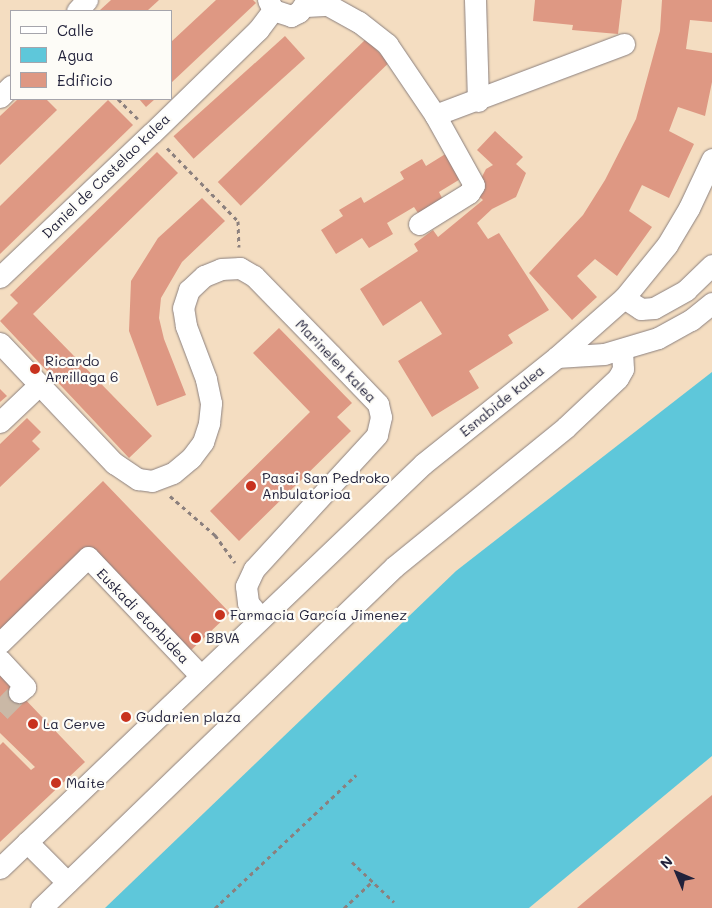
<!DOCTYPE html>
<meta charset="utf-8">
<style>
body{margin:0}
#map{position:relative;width:712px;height:908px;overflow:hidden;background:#f4ddc1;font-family:Mali,sans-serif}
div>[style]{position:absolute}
.water>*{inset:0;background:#5ec7da}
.building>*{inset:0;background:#de9883;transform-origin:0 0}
.minor-tunnel>*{height:21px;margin-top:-10.5px;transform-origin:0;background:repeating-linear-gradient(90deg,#cab8a6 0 21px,transparent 0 32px)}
.path>*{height:3px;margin-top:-1.5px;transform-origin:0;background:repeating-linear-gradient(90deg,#8b807e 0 4px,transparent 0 8px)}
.roads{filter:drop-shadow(0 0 1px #8b807e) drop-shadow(0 0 1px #8b807e)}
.minor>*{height:21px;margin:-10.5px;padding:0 10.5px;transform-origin:10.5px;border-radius:10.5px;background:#fff}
.dots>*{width:14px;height:14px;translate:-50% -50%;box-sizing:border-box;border:2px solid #fdfcf7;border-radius:50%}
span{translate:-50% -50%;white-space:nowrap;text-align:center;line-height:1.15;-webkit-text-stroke:4.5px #fdfcf7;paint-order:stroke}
.street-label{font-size:14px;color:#22223b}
.poi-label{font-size:14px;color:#22223b}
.left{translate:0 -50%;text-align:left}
.legend{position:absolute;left:10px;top:10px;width:162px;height:90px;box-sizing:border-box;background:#fdfcf7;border:1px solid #a5a5ac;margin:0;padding:6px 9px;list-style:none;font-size:15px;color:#22223b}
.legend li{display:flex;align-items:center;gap:10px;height:25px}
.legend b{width:25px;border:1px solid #a5a5ac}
.north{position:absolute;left:652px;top:848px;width:50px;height:50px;-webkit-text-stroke:4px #fdfcf7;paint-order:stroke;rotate:315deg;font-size:14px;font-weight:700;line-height:20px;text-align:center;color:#22223b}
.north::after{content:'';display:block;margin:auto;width:18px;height:22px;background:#22223b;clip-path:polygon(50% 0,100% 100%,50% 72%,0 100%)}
</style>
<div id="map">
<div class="water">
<div style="clip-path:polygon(712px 372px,712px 756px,529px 908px,105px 908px,456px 571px)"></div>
</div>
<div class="building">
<div style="clip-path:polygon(111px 0,159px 0,147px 11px,99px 11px)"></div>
<div style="clip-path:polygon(216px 0,253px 0,256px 3px,171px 83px,171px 42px)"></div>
<div style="clip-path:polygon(535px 0,622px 0,618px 34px,572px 30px,573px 25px,533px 21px)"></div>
<div style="clip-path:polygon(662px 0,712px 0,712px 22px,690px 20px,686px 49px,712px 53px,712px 82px,705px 116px,678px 107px,669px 131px,694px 144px,669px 198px,642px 185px,629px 211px,652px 227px,617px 276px,595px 259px,577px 276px,597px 297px,572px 320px,529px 273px,583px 215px,605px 180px,636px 119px,660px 31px)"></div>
<div style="left:285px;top:36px;width:30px;height:150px;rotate:48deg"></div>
<div style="left:366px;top:39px;width:33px;height:206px;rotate:46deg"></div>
<div style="clip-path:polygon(18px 99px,46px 99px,57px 110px,0 165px,0 116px)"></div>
<div style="clip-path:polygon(139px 99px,155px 99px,146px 107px)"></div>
<div style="clip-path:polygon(108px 100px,133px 125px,0 254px,0 206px)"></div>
<div style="clip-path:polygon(495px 131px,523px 157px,516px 164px,526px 173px,516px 197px,492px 209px,477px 223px,488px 239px,499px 233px,549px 310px,508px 335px,513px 343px,469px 371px,479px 388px,432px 417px,398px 361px,442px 334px,421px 301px,383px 326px,360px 289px,418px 251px,414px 244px,433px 230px,438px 237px,483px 200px,474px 192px,486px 169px,493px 165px,477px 150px)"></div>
<div style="clip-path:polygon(157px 152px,178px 173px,33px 314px,152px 436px,129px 458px,0 321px,18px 303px,10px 295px)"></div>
<div style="clip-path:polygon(447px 153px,462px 178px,439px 192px,444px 202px,420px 216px,414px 207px,387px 223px,393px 234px,369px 248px,362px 238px,336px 254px,321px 230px,343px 216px,339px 210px,361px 197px,364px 203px,404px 179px,400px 172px,422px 159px,426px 166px)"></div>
<div style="clip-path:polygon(202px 198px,225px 221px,182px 262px,161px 298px,159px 318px,164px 339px,186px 395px,157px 406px,129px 331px,131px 281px,158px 238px)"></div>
<div style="clip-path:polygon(279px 328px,352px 403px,337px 417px,351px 431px,239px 541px,210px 511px,310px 412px,253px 353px)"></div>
<div style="clip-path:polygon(0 389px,7px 396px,0 402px)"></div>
<div style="clip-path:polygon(27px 418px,41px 432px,32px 441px,40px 449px,0 487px,0 444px)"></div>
<div style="clip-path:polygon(103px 481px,230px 613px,186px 655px,86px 547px,0 630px,0 581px)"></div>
<div style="clip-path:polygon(0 673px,85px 762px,0 842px,0 745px,3px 742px,31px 770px,35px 767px,0 733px)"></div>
<div style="clip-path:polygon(712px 795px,712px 908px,577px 908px,684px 818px)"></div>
</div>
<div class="minor-tunnel">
<div style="left:0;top:711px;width:27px;rotate:-45deg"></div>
</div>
<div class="path">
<div style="left:118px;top:99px;width:28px;rotate:45deg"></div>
<div style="left:167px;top:148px;width:102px;rotate:45.8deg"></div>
<div style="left:238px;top:221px;width:26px;rotate:88deg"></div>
<div style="left:170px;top:496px;width:60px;rotate:40.9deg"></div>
<div style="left:215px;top:535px;width:34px;rotate:54deg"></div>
<div style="left:352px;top:862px;width:58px;rotate:43.6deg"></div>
<div style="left:215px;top:908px;width:194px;rotate:-43.3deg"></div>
<div style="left:344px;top:908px;width:40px;rotate:-43deg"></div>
</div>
<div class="roads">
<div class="minor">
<div style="left:268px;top:0;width:11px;rotate:63deg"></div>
<div style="left:273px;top:10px;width:19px;rotate:18deg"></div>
<div style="left:291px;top:16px;width:9px;rotate:-27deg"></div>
<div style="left:299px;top:12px;width:14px;rotate:-56deg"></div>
<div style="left:475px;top:0;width:101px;rotate:88.3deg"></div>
<div style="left:306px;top:6px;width:22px;rotate:-3deg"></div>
<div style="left:328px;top:5px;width:35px;rotate:29deg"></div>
<div style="left:359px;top:22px;width:36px;rotate:38deg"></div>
<div style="left:387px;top:44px;width:86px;rotate:55.9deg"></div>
<div style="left:435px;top:115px;width:202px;rotate:-20.6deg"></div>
<div style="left:77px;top:11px;width:15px;rotate:-48deg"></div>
<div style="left:0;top:97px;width:16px;rotate:-45deg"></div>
<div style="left:419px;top:224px;width:59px;rotate:-31.8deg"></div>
<div style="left:469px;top:193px;width:9px;rotate:-58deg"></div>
<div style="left:474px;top:185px;width:80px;rotate:-119.1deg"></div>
<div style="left:0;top:277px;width:209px;rotate:-43.5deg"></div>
<div style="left:152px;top:133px;width:148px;rotate:-44.2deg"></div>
<div style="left:258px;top:30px;width:25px;rotate:-53deg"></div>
<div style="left:624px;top:298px;width:20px;rotate:33deg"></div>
<div style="left:641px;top:309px;width:13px;rotate:-4deg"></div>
<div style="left:654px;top:308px;width:37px;rotate:-29deg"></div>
<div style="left:686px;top:290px;width:36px;rotate:-44deg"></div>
<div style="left:0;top:343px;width:166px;rotate:46.5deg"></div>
<div style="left:114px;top:463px;width:29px;rotate:34deg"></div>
<div style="left:138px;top:479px;width:14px;rotate:8deg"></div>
<div style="left:152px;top:481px;width:22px;rotate:-21deg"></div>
<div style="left:173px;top:473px;width:23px;rotate:-40deg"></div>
<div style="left:191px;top:458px;width:20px;rotate:-53deg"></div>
<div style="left:203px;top:442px;width:20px;rotate:-72deg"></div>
<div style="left:209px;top:423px;width:20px;rotate:-84deg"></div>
<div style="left:211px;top:403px;width:25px;rotate:-102deg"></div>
<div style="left:206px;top:379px;width:57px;rotate:-110.7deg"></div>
<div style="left:186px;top:326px;width:18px;rotate:-99deg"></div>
<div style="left:183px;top:308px;width:19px;rotate:-72deg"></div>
<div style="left:189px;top:290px;width:21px;rotate:-43deg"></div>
<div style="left:204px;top:276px;width:18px;rotate:-22deg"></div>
<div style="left:221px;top:269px;width:19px;rotate:-3deg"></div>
<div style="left:240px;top:268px;width:16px;rotate:30deg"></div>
<div style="left:254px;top:276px;width:110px;rotate:45.7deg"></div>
<div style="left:331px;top:355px;width:68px;rotate:46.2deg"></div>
<div style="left:378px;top:404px;width:13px;rotate:77deg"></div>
<div style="left:381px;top:417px;width:18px;rotate:103deg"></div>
<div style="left:377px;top:435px;width:182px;rotate:132.5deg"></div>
<div style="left:254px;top:569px;width:19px;rotate:115deg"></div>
<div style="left:246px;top:586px;width:17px;rotate:83deg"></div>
<div style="left:248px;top:603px;width:18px;rotate:49deg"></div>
<div style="left:557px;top:357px;width:47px;rotate:-3.7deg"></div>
<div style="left:604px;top:354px;width:56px;rotate:-16.5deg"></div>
<div style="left:658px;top:338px;width:38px;rotate:-29deg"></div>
<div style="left:691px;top:320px;width:27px;rotate:-39deg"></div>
<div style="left:0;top:422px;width:55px;rotate:-43.5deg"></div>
<div style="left:0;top:643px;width:123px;rotate:-44.3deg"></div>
<div style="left:88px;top:557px;width:163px;rotate:46.5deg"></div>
<div style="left:0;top:660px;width:37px;rotate:47deg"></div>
<div style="left:25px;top:687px;width:8px;rotate:140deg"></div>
<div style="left:27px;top:842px;width:57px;rotate:45deg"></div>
<div style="left:0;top:868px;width:585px;rotate:-43.68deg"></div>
<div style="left:423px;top:464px;width:171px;rotate:-38.6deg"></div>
<div style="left:557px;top:357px;width:89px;rotate:-41.4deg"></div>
<div style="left:624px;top:298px;width:68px;rotate:-50.9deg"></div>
<div style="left:667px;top:245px;width:43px;rotate:-59.3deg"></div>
<div style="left:689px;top:208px;width:54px;rotate:-64.9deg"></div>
<div style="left:41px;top:908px;width:491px;rotate:-44deg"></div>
<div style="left:394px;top:567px;width:222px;rotate:-39.1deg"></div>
<div style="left:566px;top:427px;width:71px;rotate:-43.3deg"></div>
<div style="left:618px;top:378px;width:10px;rotate:-61deg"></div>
<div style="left:623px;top:369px;width:19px;rotate:-93deg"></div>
</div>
</div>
<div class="dots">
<div style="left:35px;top:369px;background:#c8321e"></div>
<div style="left:251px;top:486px;background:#c8321e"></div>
<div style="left:220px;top:615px;background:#c8321e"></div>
<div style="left:196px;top:638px;background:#c8321e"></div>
<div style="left:126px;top:717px;background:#c8321e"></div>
<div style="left:33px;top:724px;background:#c8321e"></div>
<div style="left:56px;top:783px;background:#c8321e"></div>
</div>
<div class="street-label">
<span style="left:106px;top:176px;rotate:-44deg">Daniel de Castelao kalea</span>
<span style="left:336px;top:361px;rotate:46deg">Marinelen kalea</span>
<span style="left:502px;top:401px;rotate:-39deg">Esnabide kalea</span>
<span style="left:143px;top:616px;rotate:46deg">Euskadi etorbidea</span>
</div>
<div class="poi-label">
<span class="left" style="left:45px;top:369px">Ricardo<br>Arrillaga 6</span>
<span class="left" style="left:262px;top:486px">Pasai San Pedroko<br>Anbulatorioa</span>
<span class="left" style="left:230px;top:615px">Farmacia García Jimenez</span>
<span class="left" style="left:206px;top:638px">BBVA</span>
<span class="left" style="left:136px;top:717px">Gudarien plaza</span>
<span class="left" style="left:43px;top:724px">La Cerve</span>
<span class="left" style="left:66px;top:783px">Maite</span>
</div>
<ul class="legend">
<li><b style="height:6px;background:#fff"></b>Calle</li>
<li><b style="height:14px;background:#5ec7da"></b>Agua</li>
<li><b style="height:14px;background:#de9883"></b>Edificio</li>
</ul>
<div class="north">N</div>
</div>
